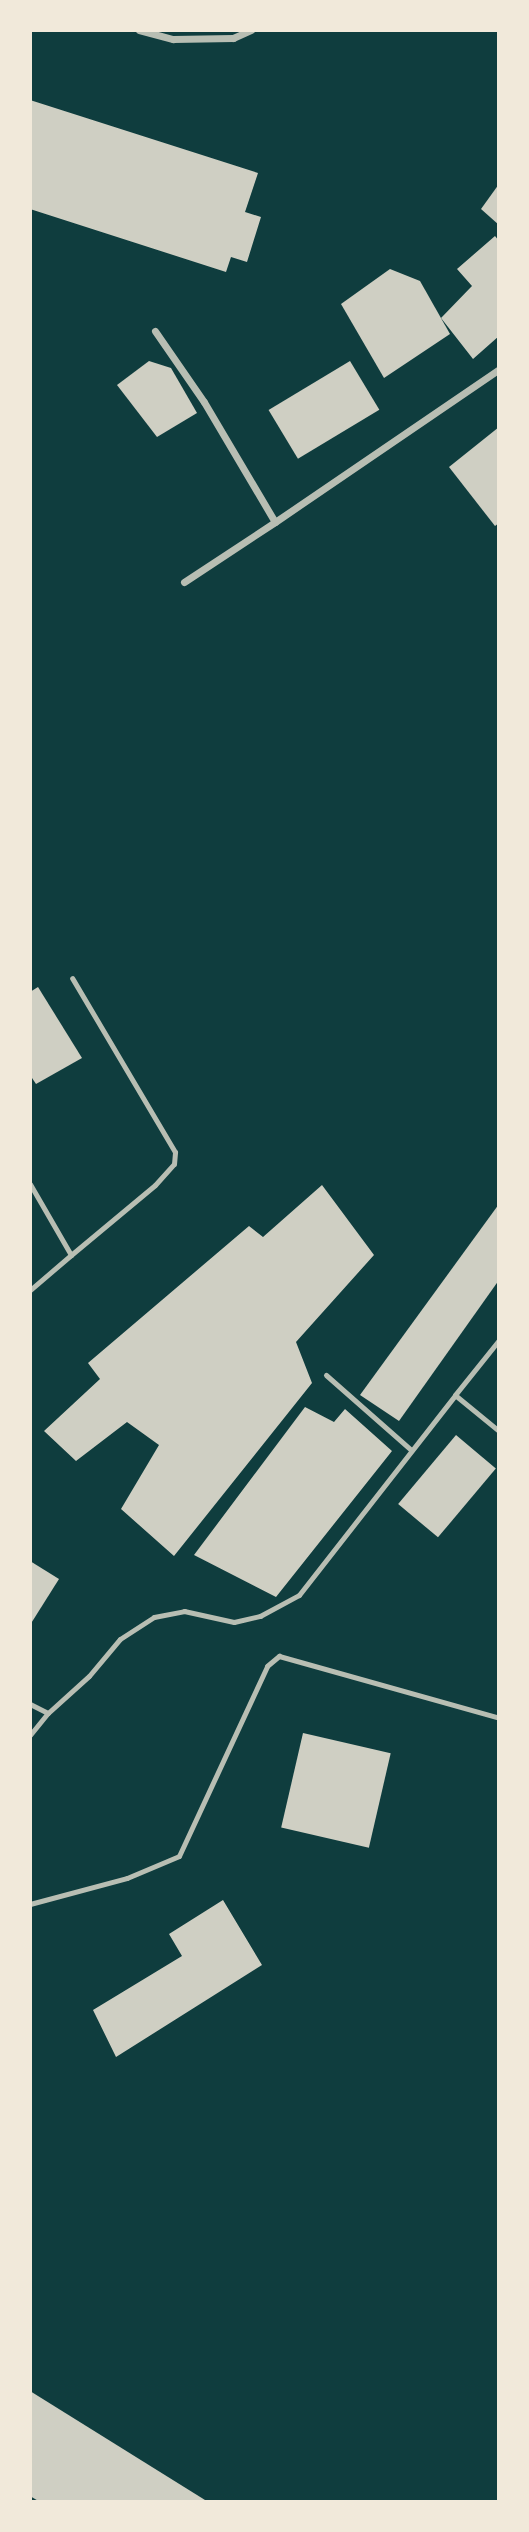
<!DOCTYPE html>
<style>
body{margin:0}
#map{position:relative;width:529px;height:2532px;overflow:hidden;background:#0f3d3e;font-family:"Crimson Pro",serif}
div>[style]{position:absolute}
.building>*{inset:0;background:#cfcfc3;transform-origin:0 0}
.service>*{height:5px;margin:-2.5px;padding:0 2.5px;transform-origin:2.5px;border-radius:2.5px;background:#b8beb3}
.minor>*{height:7px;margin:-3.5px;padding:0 3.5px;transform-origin:3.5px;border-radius:3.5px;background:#b8beb3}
span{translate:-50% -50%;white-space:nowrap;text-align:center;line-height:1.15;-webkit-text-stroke:6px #f1e9da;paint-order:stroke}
.frame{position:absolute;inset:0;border:32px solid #f1e9da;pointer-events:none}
</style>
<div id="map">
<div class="building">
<div style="clip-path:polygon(30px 100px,258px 173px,245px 212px,261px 217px,247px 262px,231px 257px,226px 272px,30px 209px)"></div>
<div style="clip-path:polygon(499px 184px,499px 225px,481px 209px)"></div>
<div style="clip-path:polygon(495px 236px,499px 241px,499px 336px,473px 359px,441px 318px,472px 286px,457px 269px)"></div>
<div style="clip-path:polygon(390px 269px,420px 281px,450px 334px,384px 378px,341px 304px)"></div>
<div style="clip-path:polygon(149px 361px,171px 368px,197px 413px,157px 437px,117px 385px)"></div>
<div style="left:350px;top:361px;width:57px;height:95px;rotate:59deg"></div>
<div style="clip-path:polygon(499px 427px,499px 523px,495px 526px,449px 467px)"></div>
<div style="clip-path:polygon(38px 987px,82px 1058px,36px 1084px,30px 1075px,30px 992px)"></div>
<div style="clip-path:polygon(322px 1185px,374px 1255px,296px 1342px,312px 1383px,174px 1556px,121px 1509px,159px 1445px,127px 1422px,76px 1461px,44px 1431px,100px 1379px,88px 1363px,249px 1226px,263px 1237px)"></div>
<div style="clip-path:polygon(499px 1204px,499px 1280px,399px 1421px,360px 1395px)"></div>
<div style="clip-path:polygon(305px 1407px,334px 1422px,345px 1409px,392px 1451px,276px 1597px,194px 1555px)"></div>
<div style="left:456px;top:1435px;width:52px;height:90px;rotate:40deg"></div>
<div style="clip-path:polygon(30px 1561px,59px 1579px,30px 1625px)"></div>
<div style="left:303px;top:1733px;width:90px;height:97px;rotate:13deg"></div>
<div style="clip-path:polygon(223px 1900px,262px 1965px,116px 2057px,93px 2010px,182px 1956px,169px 1934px)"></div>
<div style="clip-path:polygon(30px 2391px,205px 2500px,203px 2502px,40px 2502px,30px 2496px)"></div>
</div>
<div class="service">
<div style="left:30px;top:1184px;width:82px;rotate:60deg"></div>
<div style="left:71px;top:1255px;width:54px;rotate:139.5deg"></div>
<div style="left:71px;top:1255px;width:109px;rotate:-39.8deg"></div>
<div style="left:155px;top:1185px;width:28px;rotate:-48deg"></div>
<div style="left:174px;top:1164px;width:12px;rotate:-85deg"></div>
<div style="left:175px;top:1152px;width:202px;rotate:-120.6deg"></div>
<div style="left:499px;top:1340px;width:70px;rotate:128.7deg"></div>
<div style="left:455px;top:1395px;width:57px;rotate:39.3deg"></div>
<div style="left:326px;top:1375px;width:113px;rotate:41.4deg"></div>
<div style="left:30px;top:1704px;width:20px;rotate:27deg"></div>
<div style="left:48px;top:1713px;width:55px;rotate:-42.1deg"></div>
<div style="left:89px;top:1676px;width:48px;rotate:-50deg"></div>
<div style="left:120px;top:1639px;width:40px;rotate:-32.9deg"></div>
<div style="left:154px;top:1617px;width:31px;rotate:-11deg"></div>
<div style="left:184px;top:1611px;width:51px;rotate:12.4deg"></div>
<div style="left:234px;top:1622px;width:27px;rotate:-13deg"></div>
<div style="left:260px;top:1616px;width:44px;rotate:-28.3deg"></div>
<div style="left:299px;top:1595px;width:254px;rotate:-52deg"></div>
<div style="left:30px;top:1735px;width:28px;rotate:-51deg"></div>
<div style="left:30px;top:1904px;width:100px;rotate:-15deg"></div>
<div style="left:127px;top:1878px;width:56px;rotate:-22.9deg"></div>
<div style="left:179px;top:1856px;width:209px;rotate:-65.1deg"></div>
<div style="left:267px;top:1666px;width:16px;rotate:-40deg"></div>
<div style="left:279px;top:1656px;width:229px;rotate:15.7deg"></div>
</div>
<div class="minor">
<div style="left:139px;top:30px;width:35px;rotate:15deg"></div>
<div style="left:173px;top:39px;width:60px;rotate:-1deg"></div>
<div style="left:233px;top:38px;width:20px;rotate:-24deg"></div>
<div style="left:155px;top:331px;width:86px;rotate:55.4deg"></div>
<div style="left:204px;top:402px;width:139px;rotate:59.4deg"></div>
<div style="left:275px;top:522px;width:271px;rotate:-34.3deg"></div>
<div style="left:184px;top:582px;width:109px;rotate:-33.4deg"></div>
</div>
<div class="frame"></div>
</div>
